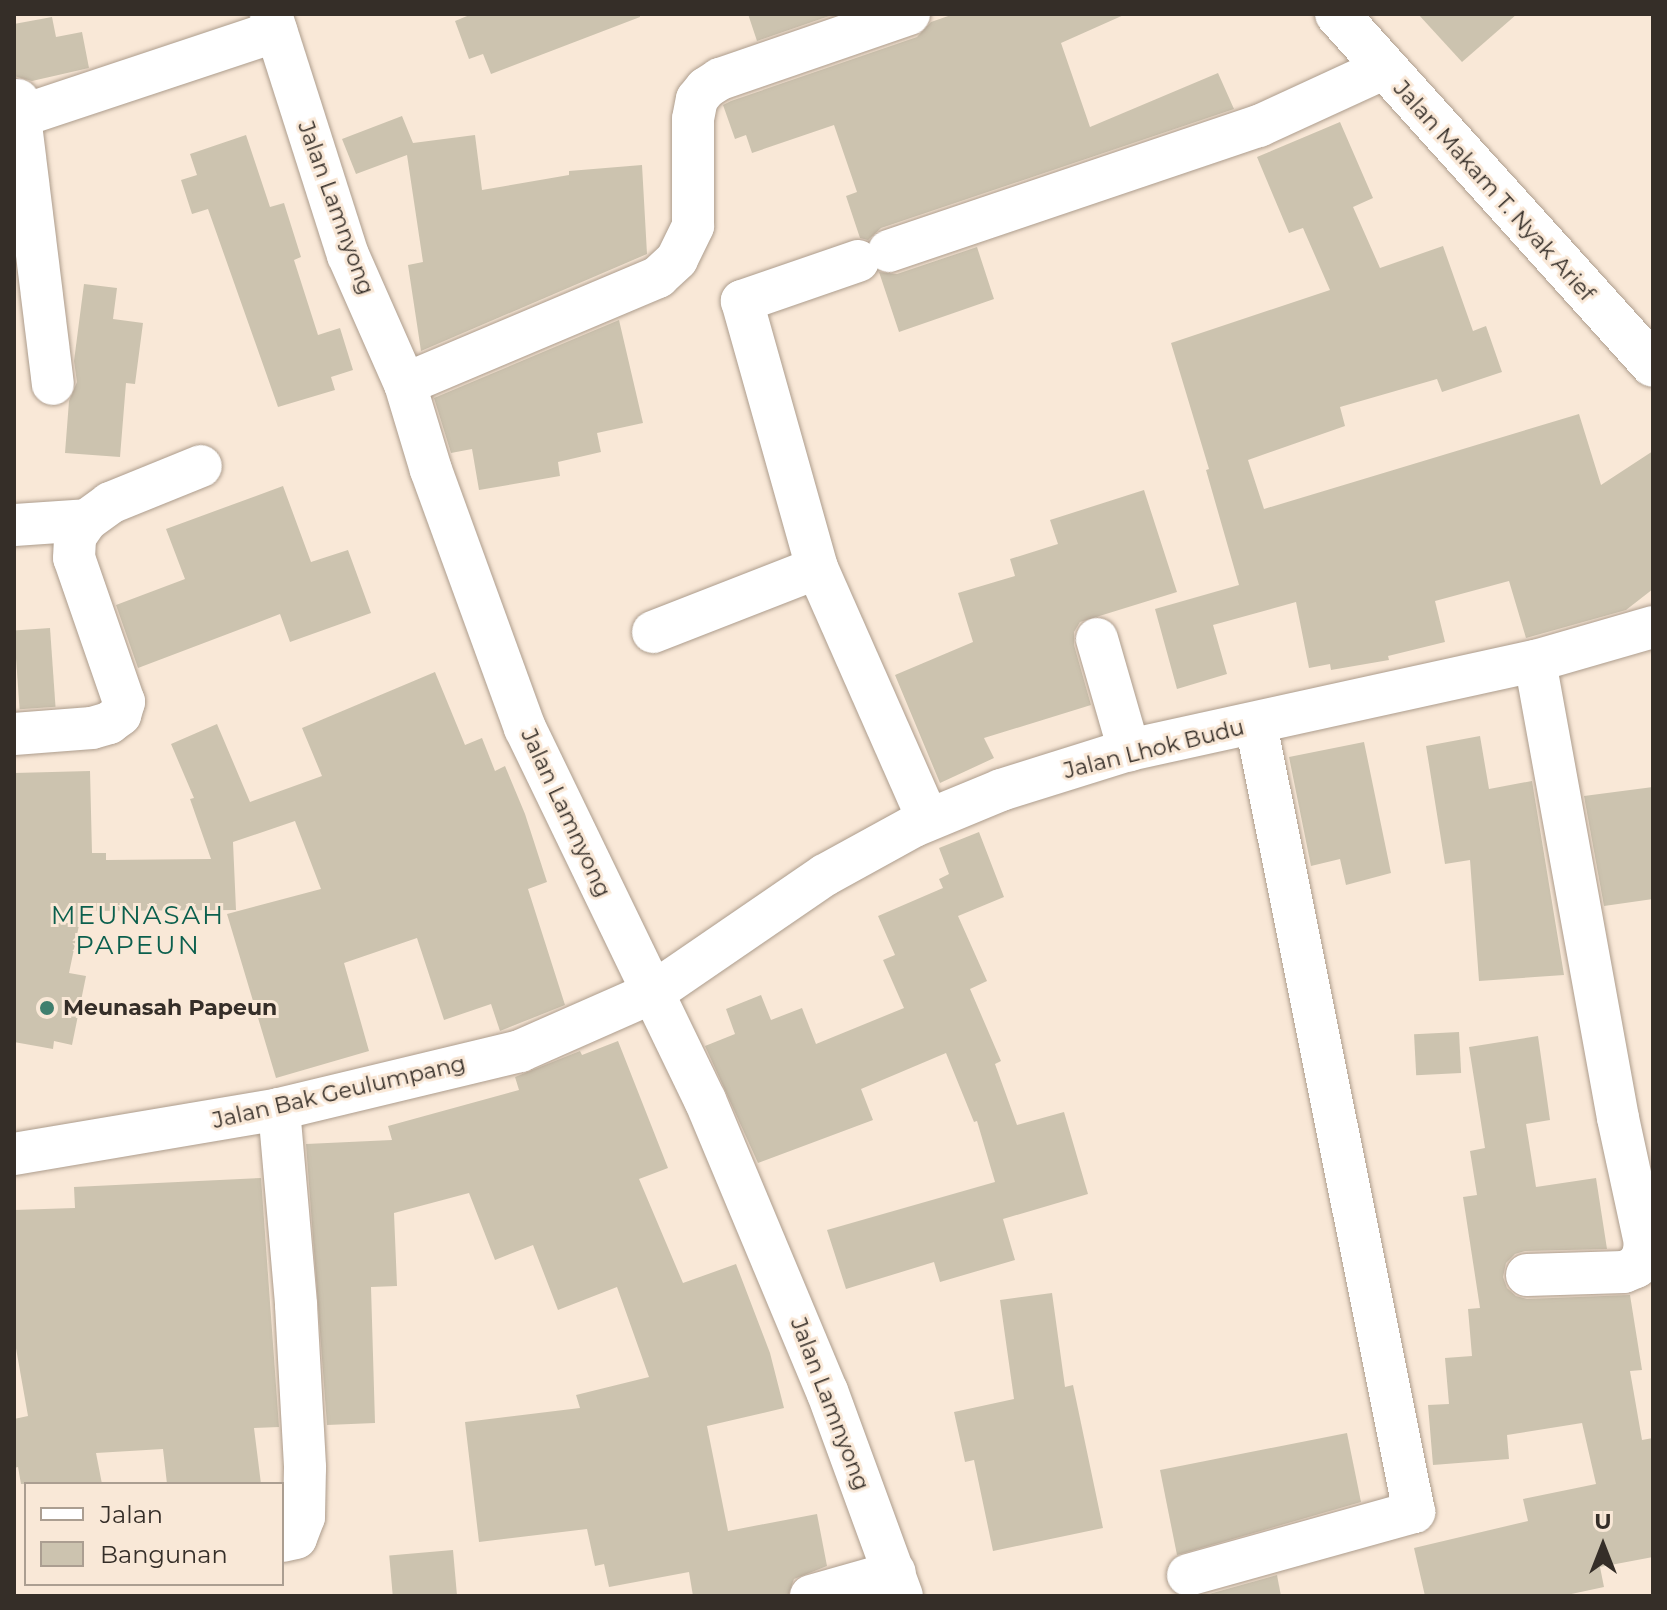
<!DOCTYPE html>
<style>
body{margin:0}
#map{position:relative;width:1667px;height:1610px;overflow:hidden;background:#f9e8d7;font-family:Montserrat,sans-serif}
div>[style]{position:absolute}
.building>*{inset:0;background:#ccc3af;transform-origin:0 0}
.roads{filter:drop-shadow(0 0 2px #ad9d8d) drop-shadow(0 0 2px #ad9d8d)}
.street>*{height:42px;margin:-21px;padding:0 21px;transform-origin:21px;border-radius:21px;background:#fff}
.secondary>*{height:44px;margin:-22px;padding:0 22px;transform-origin:22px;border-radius:22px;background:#fff}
.dots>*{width:22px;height:22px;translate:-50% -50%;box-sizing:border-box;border:4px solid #f9e8d7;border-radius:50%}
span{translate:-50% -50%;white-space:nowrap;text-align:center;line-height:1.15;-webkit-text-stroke:6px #f9e8d7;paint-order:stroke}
.street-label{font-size:22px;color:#352e28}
.poi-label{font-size:22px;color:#352e28;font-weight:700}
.left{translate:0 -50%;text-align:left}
.quarter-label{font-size:26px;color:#0b5f4d;letter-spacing:2px}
.frame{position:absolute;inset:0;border:16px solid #352e28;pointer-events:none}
.legend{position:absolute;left:24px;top:1482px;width:260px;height:104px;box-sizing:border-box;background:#f9e8d7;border:2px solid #ab9e91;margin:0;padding:10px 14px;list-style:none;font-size:24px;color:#352e28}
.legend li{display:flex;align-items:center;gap:16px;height:40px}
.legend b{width:40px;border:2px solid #ab9e91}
.north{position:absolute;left:1563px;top:1506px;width:80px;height:80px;-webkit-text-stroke:6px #f9e8d7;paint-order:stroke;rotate:0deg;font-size:22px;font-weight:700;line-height:32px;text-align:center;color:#352e28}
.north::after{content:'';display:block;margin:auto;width:28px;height:36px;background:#352e28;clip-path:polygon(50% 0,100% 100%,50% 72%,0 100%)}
</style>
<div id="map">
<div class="building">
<div style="clip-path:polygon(472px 14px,640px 14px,640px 17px,491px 74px,483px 54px,469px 59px,455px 21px)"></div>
<div style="clip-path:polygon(748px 14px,835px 14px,757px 41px)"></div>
<div style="clip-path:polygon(954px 14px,1126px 14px,1061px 43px,1090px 127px,1218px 73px,1234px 109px,881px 228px,868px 240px,860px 238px,846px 196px,857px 192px,834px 125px,752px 153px,746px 135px,735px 139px,723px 105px,731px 101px,917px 37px,931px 22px)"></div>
<div style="clip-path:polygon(1418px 14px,1517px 14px,1462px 62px)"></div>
<div style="clip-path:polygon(52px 17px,56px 37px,82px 32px,89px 68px,32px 81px,14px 76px,14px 24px)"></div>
<div style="clip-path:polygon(402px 116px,413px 143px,475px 135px,482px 190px,569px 175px,569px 171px,642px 165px,647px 254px,421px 351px,408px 265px,423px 262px,407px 155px,356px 174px,342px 139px)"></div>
<div style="clip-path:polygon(1340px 122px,1373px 198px,1353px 207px,1380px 268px,1443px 246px,1473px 331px,1486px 326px,1502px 372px,1442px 392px,1437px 379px,1340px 407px,1345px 426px,1248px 460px,1264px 509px,1579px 414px,1601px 485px,1653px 451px,1653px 589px,1626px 610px,1526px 638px,1509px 581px,1435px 601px,1445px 642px,1388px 656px,1389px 660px,1331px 670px,1330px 664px,1309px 668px,1296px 602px,1213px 625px,1227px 674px,1177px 689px,1155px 609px,1239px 585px,1206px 470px,1209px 469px,1171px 343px,1330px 290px,1303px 228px,1289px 233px,1257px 157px)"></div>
<div style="clip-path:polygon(246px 135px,270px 207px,284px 203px,301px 257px,294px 260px,318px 335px,340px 328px,353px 370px,331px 377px,335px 390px,278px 407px,208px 209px,192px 214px,181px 180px,197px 175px,190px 154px)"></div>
<div style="clip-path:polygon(977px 247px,994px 299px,899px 332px,879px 272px,897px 274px)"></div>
<div style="clip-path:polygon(84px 284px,117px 288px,113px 319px,143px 323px,135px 384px,126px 383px,120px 457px,65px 453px,69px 401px,77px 382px,74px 361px)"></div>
<div style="clip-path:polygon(619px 320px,643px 423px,597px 433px,601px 452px,558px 462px,560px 476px,479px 490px,472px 449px,451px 453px,434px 398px)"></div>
<div style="clip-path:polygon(283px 486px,311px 562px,348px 550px,371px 613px,290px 642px,280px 614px,138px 668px,116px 605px,185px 579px,166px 529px)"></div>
<div style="clip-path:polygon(1144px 490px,1177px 592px,1080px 622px,1074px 632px,1074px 645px,1091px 705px,984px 738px,994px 758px,940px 783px,895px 675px,973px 642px,958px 593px,1015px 576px,1010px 559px,1058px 544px,1050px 520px)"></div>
<div style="left:50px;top:628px;width:79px;height:36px;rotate:86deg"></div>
<div style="clip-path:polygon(435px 672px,465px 745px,482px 738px,495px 771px,505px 766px,525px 814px,547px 882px,528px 889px,565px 1005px,500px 1031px,491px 1004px,444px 1020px,417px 938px,344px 963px,369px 1051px,276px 1078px,227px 914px,321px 889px,295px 821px,233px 842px,236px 910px,82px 911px,69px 973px,86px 976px,72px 1045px,54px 1041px,53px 1049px,14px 1042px,14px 773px,90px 771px,92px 853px,106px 853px,106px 860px,211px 859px,190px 799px,194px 798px,171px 744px,217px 724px,250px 802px,322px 776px,302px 728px)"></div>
<div style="clip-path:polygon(1480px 736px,1489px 789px,1532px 781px,1564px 975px,1479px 981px,1470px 860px,1445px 864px,1426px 746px)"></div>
<div style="clip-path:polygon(1364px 742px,1391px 873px,1346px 885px,1340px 859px,1311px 866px,1289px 757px)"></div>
<div style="clip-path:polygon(1653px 787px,1653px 899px,1604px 906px,1584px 796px)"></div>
<div style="clip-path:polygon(979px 832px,1004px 897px,958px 916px,987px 981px,970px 989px,1001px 1061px,995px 1064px,1017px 1125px,1064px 1112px,1088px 1194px,1003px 1219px,1015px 1260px,940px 1282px,934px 1262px,846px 1289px,827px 1230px,995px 1182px,977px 1121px,974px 1122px,946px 1053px,861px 1089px,873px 1120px,758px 1163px,705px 1046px,735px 1034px,726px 1009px,761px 995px,771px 1020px,802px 1008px,816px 1044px,904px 1008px,883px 960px,895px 955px,878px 916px,943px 888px,939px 879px,949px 874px,939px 848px)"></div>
<div style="left:1459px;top:1032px;width:41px;height:45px;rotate:87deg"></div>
<div style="clip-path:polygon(1538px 1036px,1550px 1120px,1526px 1124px,1536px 1187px,1596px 1178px,1607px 1249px,1525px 1251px,1515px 1254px,1506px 1263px,1503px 1277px,1507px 1288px,1516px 1296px,1527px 1299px,1630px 1295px,1642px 1370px,1630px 1371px,1642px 1440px,1653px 1438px,1653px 1557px,1600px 1567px,1604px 1587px,1562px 1596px,1425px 1596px,1414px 1548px,1528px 1521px,1523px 1499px,1596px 1484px,1582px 1423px,1507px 1435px,1509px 1459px,1433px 1465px,1428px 1405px,1449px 1404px,1445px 1358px,1472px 1356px,1468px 1309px,1480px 1308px,1463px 1197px,1477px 1195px,1470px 1151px,1485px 1148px,1469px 1047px)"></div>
<div style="clip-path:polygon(618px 1041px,668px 1168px,639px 1179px,683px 1283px,736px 1264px,770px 1353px,784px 1408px,707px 1426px,728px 1531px,817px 1514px,827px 1566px,794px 1579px,788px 1596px,693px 1596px,689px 1572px,609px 1587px,604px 1564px,595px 1566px,587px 1529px,479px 1542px,465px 1422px,580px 1408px,576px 1395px,649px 1377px,617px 1287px,558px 1310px,533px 1245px,495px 1260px,469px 1193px,394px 1213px,397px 1286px,371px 1287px,375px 1423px,327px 1425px,306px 1144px,392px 1140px,388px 1126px,519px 1090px,515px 1077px,580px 1051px,582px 1055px)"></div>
<div style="clip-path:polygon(261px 1178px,279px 1427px,254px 1428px,261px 1484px,167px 1484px,163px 1449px,96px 1453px,102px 1484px,21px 1484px,18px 1467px,14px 1468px,14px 1419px,28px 1416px,14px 1337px,14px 1210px,75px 1208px,74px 1187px)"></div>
<div style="clip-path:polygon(1052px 1293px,1065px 1387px,1073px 1385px,1103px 1528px,993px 1551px,974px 1460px,965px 1462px,954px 1412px,1014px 1399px,1000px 1300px)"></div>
<div style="clip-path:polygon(1347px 1433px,1361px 1502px,1177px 1555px,1160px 1470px)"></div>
<div style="left:453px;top:1550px;width:46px;height:64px;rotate:85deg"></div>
<div style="clip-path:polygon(1277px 1575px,1281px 1596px,1202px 1596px)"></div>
</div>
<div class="roads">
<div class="street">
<div style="left:271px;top:14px;width:253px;rotate:72.3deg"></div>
<div style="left:348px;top:255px;width:141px;rotate:66.2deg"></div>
<div style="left:405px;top:384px;width:90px;rotate:73.2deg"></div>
<div style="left:431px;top:470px;width:275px;rotate:70deg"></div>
<div style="left:525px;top:728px;width:413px;rotate:64.2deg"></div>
<div style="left:705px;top:1100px;width:316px;rotate:67.3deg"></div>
<div style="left:827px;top:1391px;width:218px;rotate:69.9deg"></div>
<div style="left:18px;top:100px;width:286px;rotate:83deg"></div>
<div style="left:21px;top:116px;width:269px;rotate:-18.4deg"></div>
<div style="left:889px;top:251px;width:391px;rotate:-18.7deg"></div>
<div style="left:1259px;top:126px;width:136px;rotate:-24.7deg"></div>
<div style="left:858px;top:261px;width:123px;rotate:161deg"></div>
<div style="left:742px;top:301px;width:277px;rotate:74.3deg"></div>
<div style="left:817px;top:568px;width:275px;rotate:66.2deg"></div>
<div style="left:405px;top:384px;width:275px;rotate:-22.9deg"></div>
<div style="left:658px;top:277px;width:26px;rotate:-43deg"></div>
<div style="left:677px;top:259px;width:37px;rotate:-64deg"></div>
<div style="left:693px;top:226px;width:107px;rotate:-90deg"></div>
<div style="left:693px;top:119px;width:20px;rotate:-79deg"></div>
<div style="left:697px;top:99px;width:14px;rotate:-51deg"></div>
<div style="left:706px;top:88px;width:17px;rotate:-33deg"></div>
<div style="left:720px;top:79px;width:200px;rotate:-19deg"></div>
<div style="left:14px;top:525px;width:73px;rotate:-3.9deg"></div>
<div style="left:653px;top:632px;width:176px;rotate:-21.3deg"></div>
<div style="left:1097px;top:639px;width:116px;rotate:73.9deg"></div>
<div style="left:14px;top:734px;width:78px;rotate:-4.4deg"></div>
<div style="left:92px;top:728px;width:18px;rotate:-16deg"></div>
<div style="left:109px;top:723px;width:14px;rotate:-36deg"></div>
<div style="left:120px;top:715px;width:14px;rotate:-73deg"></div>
<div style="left:124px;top:702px;width:152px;rotate:-109.1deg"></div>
<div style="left:74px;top:558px;width:21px;rotate:-87deg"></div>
<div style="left:75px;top:537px;width:21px;rotate:-55deg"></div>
<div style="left:87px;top:520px;width:29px;rotate:-36deg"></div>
<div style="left:110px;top:503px;width:98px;rotate:-22.1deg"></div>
<div style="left:279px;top:1109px;width:197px;rotate:85deg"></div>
<div style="left:296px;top:1305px;width:163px;rotate:86.8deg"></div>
<div style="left:305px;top:1468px;width:49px;rotate:91.2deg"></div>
<div style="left:304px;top:1517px;width:22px;rotate:111deg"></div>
<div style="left:296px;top:1538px;width:14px;rotate:168deg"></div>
<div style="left:14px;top:1154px;width:269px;rotate:-9.6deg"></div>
<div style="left:279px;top:1109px;width:248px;rotate:-13.5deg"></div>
<div style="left:520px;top:1051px;width:146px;rotate:-23.8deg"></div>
<div style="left:654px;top:992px;width:207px;rotate:-34.4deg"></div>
<div style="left:825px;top:875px;width:102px;rotate:-28.8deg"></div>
<div style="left:914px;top:826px;width:94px;rotate:-22.5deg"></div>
<div style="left:1001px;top:790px;width:134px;rotate:-17.4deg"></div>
<div style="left:1129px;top:750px;width:416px;rotate:-12.4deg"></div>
<div style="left:1535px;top:661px;width:123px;rotate:-16.1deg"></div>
<div style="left:1527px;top:1275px;width:97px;rotate:-1.8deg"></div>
<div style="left:1624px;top:1272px;width:13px;rotate:-23deg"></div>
<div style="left:1636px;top:1267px;width:13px;rotate:-58deg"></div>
<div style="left:1643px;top:1256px;width:13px;rotate:-81deg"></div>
<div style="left:1645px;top:1243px;width:128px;rotate:-102.2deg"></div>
<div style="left:1618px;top:1118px;width:464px;rotate:-100.3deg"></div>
<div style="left:1188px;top:1575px;width:235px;rotate:-15.6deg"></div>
<div style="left:1414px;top:1512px;width:804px;rotate:-101.34deg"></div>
<div style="left:811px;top:1596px;width:87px;rotate:-15.9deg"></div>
</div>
<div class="secondary">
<div style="left:1337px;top:14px;width:472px;rotate:48deg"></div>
</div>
</div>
<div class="dots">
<div style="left:47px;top:1008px;background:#407f6e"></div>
</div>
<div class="street-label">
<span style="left:1494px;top:191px;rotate:48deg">Jalan Makam T. Nyak Arief</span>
<span style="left:336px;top:208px;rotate:70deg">Jalan Lamnyong</span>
<span style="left:1154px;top:749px;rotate:-14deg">Jalan Lhok Budu</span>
<span style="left:566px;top:813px;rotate:65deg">Jalan Lamnyong</span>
<span style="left:339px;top:1092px;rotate:-13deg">Jalan Bak Geulumpang</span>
<span style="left:830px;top:1404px;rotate:69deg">Jalan Lamnyong</span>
</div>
<div class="poi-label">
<span class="left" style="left:63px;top:1008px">Meunasah Papeun</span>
</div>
<div class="quarter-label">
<span style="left:138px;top:931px">MEUNASAH<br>PAPEUN</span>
</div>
<div class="frame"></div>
<ul class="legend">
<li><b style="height:10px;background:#fff"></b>Jalan</li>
<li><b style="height:22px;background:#ccc3af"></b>Bangunan</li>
</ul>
<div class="north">U</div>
</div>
